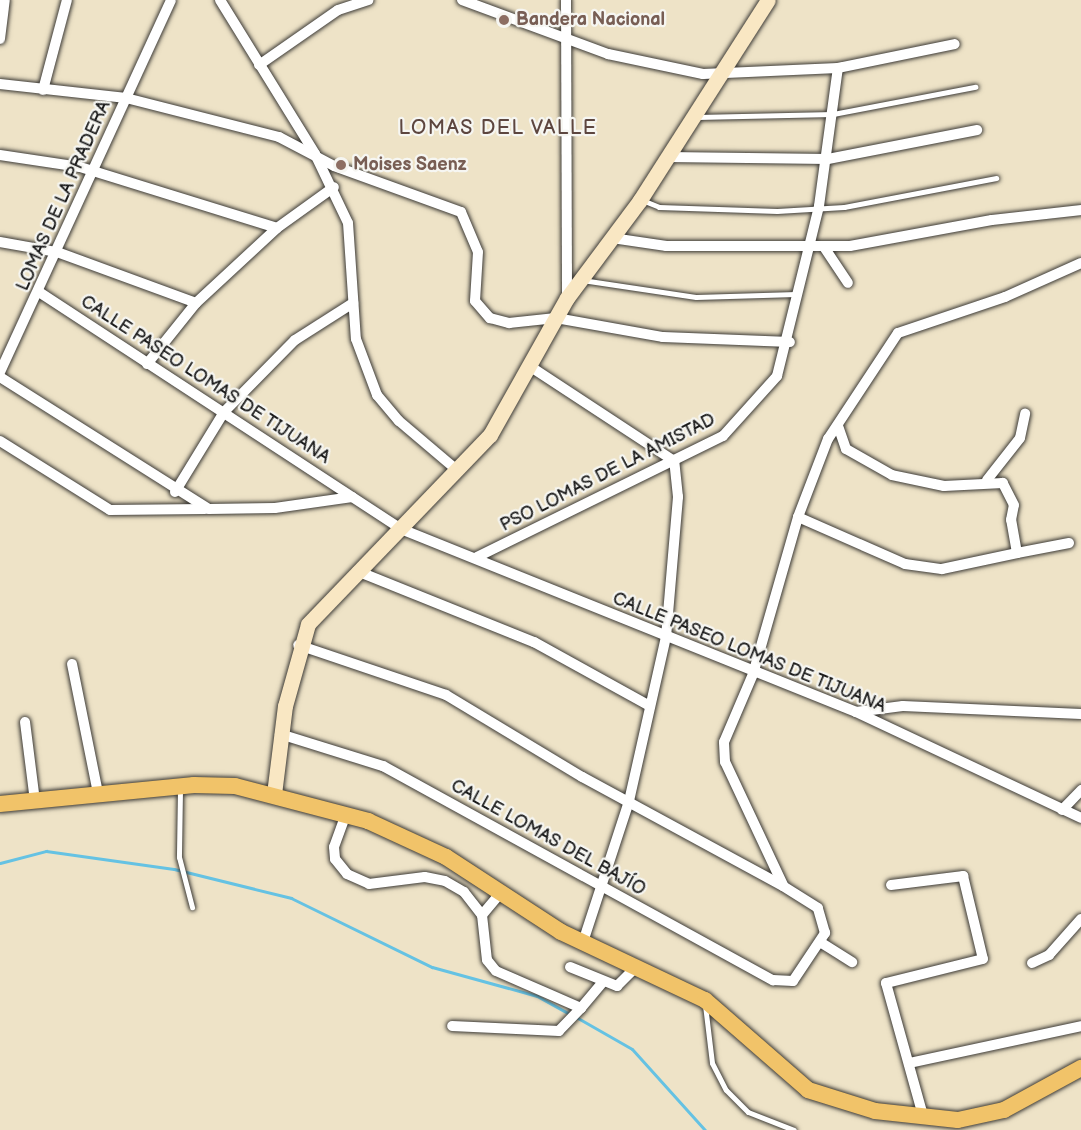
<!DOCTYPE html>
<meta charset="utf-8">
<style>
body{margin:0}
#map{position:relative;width:1081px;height:1130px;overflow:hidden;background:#eee3c7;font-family:"Balsamiq Sans",sans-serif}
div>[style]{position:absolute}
.stream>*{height:3px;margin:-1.5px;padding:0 1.5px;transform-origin:1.5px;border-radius:1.5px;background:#65c2e3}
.roads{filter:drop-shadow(0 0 2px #3c3a36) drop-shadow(0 0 2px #3c3a36)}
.lane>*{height:5px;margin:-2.5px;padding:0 2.5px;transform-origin:2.5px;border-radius:2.5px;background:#fff}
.street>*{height:10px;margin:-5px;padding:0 5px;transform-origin:5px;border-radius:5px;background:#fff}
.secondary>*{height:15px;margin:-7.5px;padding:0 7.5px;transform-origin:7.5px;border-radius:7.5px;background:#f9e7c3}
.primary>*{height:16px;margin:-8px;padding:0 8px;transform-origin:8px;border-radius:8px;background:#f1c369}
.dots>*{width:16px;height:16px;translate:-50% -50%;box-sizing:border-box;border:3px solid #f6f6f2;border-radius:50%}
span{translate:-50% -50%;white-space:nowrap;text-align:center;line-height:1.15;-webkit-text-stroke:4.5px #f6f6f2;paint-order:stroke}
.education-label{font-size:18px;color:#785e54;font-weight:700}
.left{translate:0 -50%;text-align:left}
.street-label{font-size:18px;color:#1c1c1c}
.neighbourhood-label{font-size:20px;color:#5d463f;letter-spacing:1.5px}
</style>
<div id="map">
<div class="stream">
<div style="left:0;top:863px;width:48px;rotate:-14.6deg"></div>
<div style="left:46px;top:851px;width:129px;rotate:8deg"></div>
<div style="left:174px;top:869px;width:121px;rotate:13.9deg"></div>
<div style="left:291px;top:898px;width:157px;rotate:26.1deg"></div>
<div style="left:432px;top:967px;width:109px;rotate:15.4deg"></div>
<div style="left:537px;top:996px;width:38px;rotate:29deg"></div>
<div style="left:576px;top:1017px;width:64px;rotate:29.7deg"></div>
<div style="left:632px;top:1049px;width:109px;rotate:48deg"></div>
</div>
<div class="roads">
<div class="lane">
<div style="left:697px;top:117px;width:136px;rotate:-1.3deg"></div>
<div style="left:833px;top:114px;width:145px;rotate:-10.8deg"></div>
<div style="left:642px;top:200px;width:18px;rotate:22deg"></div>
<div style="left:659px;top:207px;width:118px;rotate:1.9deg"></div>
<div style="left:777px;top:211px;width:67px;rotate:-3.4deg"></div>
<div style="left:844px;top:207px;width:155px;rotate:-10.8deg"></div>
<div style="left:582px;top:280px;width:115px;rotate:8.5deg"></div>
<div style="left:696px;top:297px;width:100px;rotate:-1.7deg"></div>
<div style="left:180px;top:790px;width:67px;rotate:90.9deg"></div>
<div style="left:179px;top:857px;width:52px;rotate:75.4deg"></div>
<div style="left:705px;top:1005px;width:58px;rotate:83.1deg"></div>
<div style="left:712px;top:1063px;width:30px;rotate:63deg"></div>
<div style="left:726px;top:1090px;width:31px;rotate:45deg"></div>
<div style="left:748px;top:1112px;width:49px;rotate:21.4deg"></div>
</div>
<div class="street">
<div style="left:220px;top:0;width:181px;rotate:58.3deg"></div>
<div style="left:315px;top:154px;width:76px;rotate:64.4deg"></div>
<div style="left:348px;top:223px;width:116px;rotate:86.1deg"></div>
<div style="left:356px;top:339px;width:60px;rotate:69.4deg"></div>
<div style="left:377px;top:395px;width:34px;rotate:50deg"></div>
<div style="left:399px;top:421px;width:77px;rotate:40.3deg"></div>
<div style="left:462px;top:0;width:156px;rotate:20.3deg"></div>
<div style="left:608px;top:54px;width:97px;rotate:11.9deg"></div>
<div style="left:703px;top:74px;width:135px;rotate:-2.5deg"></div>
<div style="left:838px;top:68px;width:119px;rotate:-11.6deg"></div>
<div style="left:566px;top:0;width:298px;rotate:89.8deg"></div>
<div style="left:0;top:39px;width:39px;rotate:-83deg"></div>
<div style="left:259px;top:65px;width:96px;rotate:-34.8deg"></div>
<div style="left:338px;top:10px;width:32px;rotate:-18deg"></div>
<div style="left:0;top:84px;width:127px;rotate:6.3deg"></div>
<div style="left:126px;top:98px;width:158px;rotate:14.3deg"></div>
<div style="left:279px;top:137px;width:62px;rotate:27.8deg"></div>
<div style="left:334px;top:166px;width:135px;rotate:19.9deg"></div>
<div style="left:461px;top:212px;width:43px;rotate:67deg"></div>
<div style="left:478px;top:252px;width:49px;rotate:93.5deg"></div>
<div style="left:475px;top:301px;width:23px;rotate:49deg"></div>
<div style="left:490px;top:318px;width:20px;rotate:15deg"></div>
<div style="left:509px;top:323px;width:47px;rotate:-6.1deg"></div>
<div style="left:556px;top:318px;width:109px;rotate:10.1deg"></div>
<div style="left:663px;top:337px;width:127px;rotate:2.3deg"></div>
<div style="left:43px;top:90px;width:93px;rotate:-75.1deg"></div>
<div style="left:0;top:155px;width:81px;rotate:8.5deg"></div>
<div style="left:80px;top:167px;width:206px;rotate:17.2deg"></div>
<div style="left:667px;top:157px;width:161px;rotate:0.7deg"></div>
<div style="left:828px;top:159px;width:152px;rotate:-11deg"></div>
<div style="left:612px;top:238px;width:55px;rotate:8.4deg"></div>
<div style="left:666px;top:246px;width:184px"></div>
<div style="left:850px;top:246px;width:144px;rotate:-10.4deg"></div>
<div style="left:992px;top:220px;width:90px;rotate:-6.4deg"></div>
<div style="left:0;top:242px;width:58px;rotate:10deg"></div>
<div style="left:57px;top:252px;width:148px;rotate:20.1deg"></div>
<div style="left:824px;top:247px;width:43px;rotate:56.3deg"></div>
<div style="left:39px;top:292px;width:433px;rotate:33.2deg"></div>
<div style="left:401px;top:529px;width:490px;rotate:21.9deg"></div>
<div style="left:856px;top:712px;width:249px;rotate:25.2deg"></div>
<div style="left:147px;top:364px;width:78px;rotate:-51.2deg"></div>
<div style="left:196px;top:303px;width:110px;rotate:-42.8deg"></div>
<div style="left:277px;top:228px;width:70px;rotate:-35.7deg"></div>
<div style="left:531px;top:367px;width:171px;rotate:33.3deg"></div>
<div style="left:0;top:372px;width:409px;rotate:-65.3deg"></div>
<div style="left:0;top:377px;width:247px;rotate:32.3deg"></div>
<div style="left:209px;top:509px;width:66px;rotate:-0.9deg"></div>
<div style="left:275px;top:508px;width:78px;rotate:-8.1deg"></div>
<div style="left:0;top:441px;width:130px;rotate:32.1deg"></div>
<div style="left:110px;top:510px;width:95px;rotate:-0.6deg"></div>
<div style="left:987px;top:480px;width:53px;rotate:-51.8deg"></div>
<div style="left:1020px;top:438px;width:25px;rotate:-78deg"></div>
<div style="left:175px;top:492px;width:94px;rotate:-58.5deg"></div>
<div style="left:224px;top:412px;width:101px;rotate:-45.4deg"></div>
<div style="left:295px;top:340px;width:69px;rotate:-32.5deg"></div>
<div style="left:798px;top:517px;width:117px;rotate:23.7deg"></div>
<div style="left:905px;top:564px;width:37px;rotate:8deg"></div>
<div style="left:942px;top:569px;width:77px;rotate:-12deg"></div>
<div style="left:1017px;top:553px;width:34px;rotate:-100deg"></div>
<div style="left:1011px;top:520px;width:15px;rotate:-79deg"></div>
<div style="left:1014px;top:505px;width:25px;rotate:-117deg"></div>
<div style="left:1003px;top:483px;width:59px;rotate:177.1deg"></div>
<div style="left:944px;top:486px;width:53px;rotate:-168.1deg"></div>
<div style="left:892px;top:475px;width:53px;rotate:-150.5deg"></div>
<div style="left:846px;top:449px;width:24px;rotate:-109deg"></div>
<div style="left:1017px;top:553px;width:53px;rotate:-10.9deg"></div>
<div style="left:477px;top:557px;width:274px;rotate:-26.2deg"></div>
<div style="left:723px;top:436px;width:81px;rotate:-48deg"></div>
<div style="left:777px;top:376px;width:175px;rotate:-76.1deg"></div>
<div style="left:819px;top:206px;width:139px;rotate:-82.2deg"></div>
<div style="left:357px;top:571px;width:191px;rotate:21.9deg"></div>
<div style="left:534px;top:642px;width:132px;rotate:28.9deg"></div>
<div style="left:72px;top:664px;width:132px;rotate:78.6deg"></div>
<div style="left:856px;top:712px;width:47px;rotate:-7.3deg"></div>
<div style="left:903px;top:706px;width:178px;rotate:2.6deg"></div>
<div style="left:25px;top:722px;width:80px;rotate:82.8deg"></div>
<div style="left:280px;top:734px;width:108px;rotate:17.3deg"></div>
<div style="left:383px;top:766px;width:445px;rotate:28.8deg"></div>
<div style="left:773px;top:980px;width:20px;rotate:3deg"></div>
<div style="left:793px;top:981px;width:58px;rotate:-56.3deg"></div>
<div style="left:825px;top:933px;width:26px;rotate:-106deg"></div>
<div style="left:818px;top:908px;width:41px;rotate:-147.8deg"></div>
<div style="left:783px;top:886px;width:229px;rotate:-151.5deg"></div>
<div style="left:582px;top:777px;width:159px;rotate:-148.9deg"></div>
<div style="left:446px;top:695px;width:156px;rotate:-161.3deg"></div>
<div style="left:1062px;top:810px;width:28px;rotate:-46deg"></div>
<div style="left:346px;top:814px;width:35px;rotate:110deg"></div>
<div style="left:334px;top:847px;width:12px;rotate:85deg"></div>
<div style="left:335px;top:859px;width:19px;rotate:51deg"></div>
<div style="left:347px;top:874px;width:24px;rotate:24deg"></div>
<div style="left:369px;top:884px;width:56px;rotate:-7.1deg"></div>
<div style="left:425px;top:877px;width:20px;rotate:11deg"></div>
<div style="left:445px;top:881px;width:22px;rotate:30deg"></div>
<div style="left:464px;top:892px;width:29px;rotate:52deg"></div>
<div style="left:482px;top:915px;width:45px;rotate:83.7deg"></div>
<div style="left:487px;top:960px;width:14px;rotate:51deg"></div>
<div style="left:496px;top:971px;width:93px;rotate:23.5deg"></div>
<div style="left:581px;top:1008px;width:32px;rotate:134deg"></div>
<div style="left:559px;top:1031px;width:107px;rotate:-177.3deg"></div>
<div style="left:783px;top:885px;width:136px;rotate:-115.2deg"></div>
<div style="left:725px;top:762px;width:20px;rotate:-93deg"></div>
<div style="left:724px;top:742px;width:74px;rotate:-66.9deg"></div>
<div style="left:753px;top:674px;width:163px;rotate:-74deg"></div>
<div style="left:798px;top:517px;width:84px;rotate:-69deg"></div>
<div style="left:828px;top:439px;width:127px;rotate:-56.6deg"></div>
<div style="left:898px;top:333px;width:113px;rotate:-18.6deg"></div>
<div style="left:1005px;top:297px;width:83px;rotate:-24.1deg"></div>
<div style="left:891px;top:885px;width:73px;rotate:-7.1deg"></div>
<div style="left:963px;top:876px;width:85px;rotate:76.5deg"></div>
<div style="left:983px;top:959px;width:100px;rotate:166.1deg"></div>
<div style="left:886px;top:983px;width:141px;rotate:74.4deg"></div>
<div style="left:482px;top:915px;width:30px;rotate:-50deg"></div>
<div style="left:583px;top:942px;width:148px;rotate:-71.9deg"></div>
<div style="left:629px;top:801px;width:168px;rotate:-77.3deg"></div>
<div style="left:666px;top:637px;width:141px;rotate:-85.1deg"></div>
<div style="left:678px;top:497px;width:36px;rotate:-96deg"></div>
<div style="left:820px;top:942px;width:38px;rotate:32deg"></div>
<div style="left:1032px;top:963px;width:19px;rotate:-25deg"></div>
<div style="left:1049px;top:955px;width:48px;rotate:-48.4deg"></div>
<div style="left:570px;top:967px;width:51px;rotate:22deg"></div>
<div style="left:617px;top:986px;width:28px;rotate:-45deg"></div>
<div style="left:581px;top:1008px;width:34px;rotate:-50deg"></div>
<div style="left:909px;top:1063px;width:176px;rotate:-12.1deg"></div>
</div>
<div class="secondary">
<div style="left:274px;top:794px;width:89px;rotate:-82.9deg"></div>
<div style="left:285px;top:706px;width:85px;rotate:-74.3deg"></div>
<div style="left:308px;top:624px;width:262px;rotate:-46.1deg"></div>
<div style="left:490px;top:435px;width:157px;rotate:-60.7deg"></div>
<div style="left:567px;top:298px;width:122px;rotate:-53.3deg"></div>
<div style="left:640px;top:200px;width:237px;rotate:-57.4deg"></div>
</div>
<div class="primary">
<div style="left:0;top:804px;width:195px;rotate:-5.6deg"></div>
<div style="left:194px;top:785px;width:41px;rotate:1.4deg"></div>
<div style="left:235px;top:786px;width:138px;rotate:14.7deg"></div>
<div style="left:368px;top:821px;width:86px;rotate:24.8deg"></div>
<div style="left:446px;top:857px;width:137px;rotate:33.1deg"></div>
<div style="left:561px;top:932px;width:159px;rotate:25.3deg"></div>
<div style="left:705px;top:1000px;width:137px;rotate:41.1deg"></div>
<div style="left:808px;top:1090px;width:70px;rotate:17.4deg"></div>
<div style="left:875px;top:1111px;width:83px;rotate:6.2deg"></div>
<div style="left:958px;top:1120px;width:47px;rotate:-12.3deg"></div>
<div style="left:1004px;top:1110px;width:88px;rotate:-28.6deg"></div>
</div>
</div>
<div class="dots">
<div style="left:504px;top:20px;background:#8d6e63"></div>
<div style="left:341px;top:165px;background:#8d6e63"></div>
</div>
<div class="education-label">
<span class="left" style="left:516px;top:20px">Bandera Nacional</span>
<span class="left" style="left:353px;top:165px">Moises Saenz</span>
</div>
<div class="street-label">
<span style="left:64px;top:196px;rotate:-66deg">LOMAS DE LA PRADERA</span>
<span style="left:205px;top:380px;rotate:33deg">CALLE PASEO LOMAS DE TIJUANA</span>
<span style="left:608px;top:473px;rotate:-27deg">PSO LOMAS DE LA AMISTAD</span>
<span style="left:749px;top:653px;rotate:22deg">CALLE PASEO LOMAS DE TIJUANA</span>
<span style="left:548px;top:838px;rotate:29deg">CALLE LOMAS DEL BAJÍO</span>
</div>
<div class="neighbourhood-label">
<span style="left:498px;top:128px">LOMAS DEL VALLE</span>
</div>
</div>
